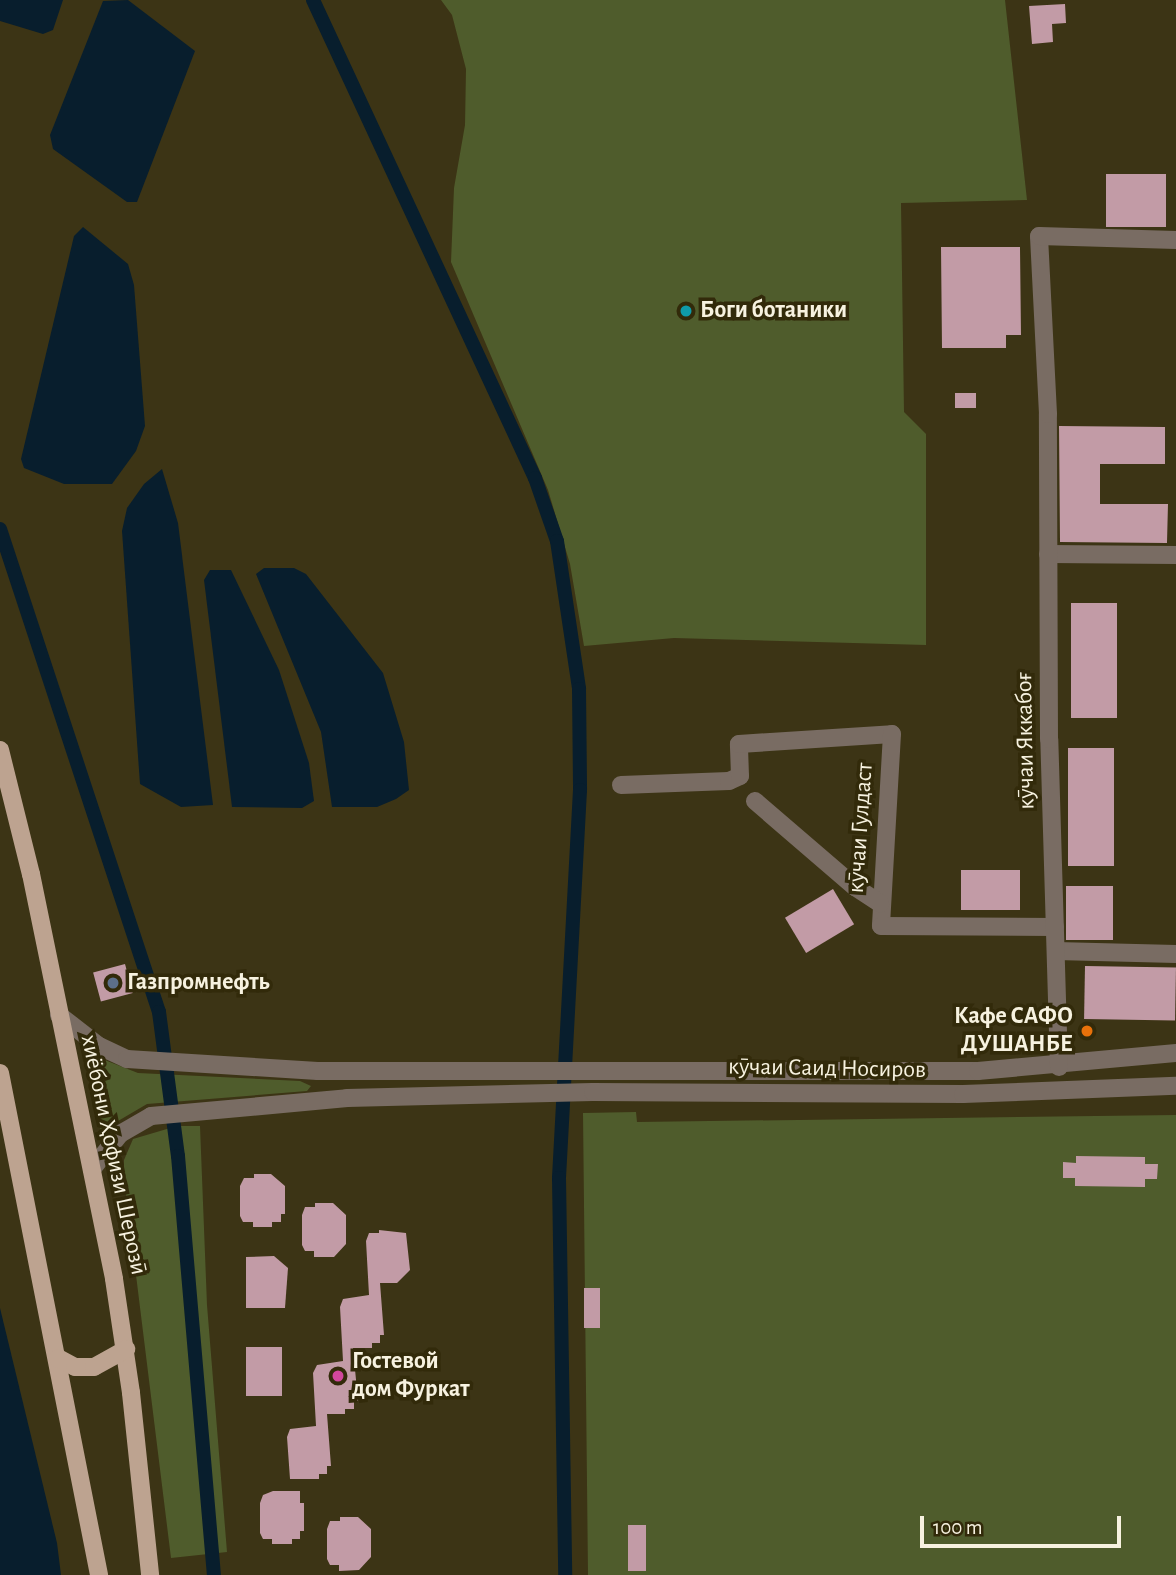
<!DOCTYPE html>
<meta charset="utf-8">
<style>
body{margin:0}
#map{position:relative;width:1176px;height:1575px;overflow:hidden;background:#3c3415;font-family:"Alegreya Sans",sans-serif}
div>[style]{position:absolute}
.green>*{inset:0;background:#4f5c2c}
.water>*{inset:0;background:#081e2d}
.canal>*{height:14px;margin:-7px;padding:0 7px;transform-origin:7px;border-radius:7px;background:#081e2d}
.building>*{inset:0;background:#c29ba6;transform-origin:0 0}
.minor>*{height:18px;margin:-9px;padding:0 9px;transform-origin:9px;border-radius:9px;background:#796c63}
.major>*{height:18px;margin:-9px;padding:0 9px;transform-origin:9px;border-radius:9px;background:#bda390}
.dots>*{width:19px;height:19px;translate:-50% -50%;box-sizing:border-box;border:4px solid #322a0a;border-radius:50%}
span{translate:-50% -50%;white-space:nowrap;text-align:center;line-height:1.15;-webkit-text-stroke:7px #322a0a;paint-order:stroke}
.poi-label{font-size:24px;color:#f7f2e0;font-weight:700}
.left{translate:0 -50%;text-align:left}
.right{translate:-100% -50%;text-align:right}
.street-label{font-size:24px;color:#f7f2e0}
.scale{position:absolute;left:920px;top:1516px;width:201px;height:32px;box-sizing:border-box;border:4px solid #f7f2e0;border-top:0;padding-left:9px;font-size:21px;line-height:24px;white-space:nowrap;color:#f7f2e0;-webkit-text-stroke:5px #322a0a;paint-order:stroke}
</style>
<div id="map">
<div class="green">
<div style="clip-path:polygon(441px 0,1005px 0,1027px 200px,901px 203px,904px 412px,926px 434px,926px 645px,674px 638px,584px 646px,570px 564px,548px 490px,451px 262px,454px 188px,465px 125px,466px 69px,452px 15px)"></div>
<div style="clip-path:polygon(84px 1052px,138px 1073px,300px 1081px,311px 1086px,307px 1091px,147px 1104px,101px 1131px)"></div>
<div style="clip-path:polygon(636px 1112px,637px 1122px,1176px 1115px,1176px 1575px,588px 1575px,583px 1113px)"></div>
<div style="clip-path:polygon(177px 1126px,200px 1126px,207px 1305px,227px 1552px,171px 1558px,124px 1178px,124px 1160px,133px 1139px)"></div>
</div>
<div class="water">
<div style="clip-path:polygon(0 0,63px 0,53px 30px,43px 34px,0 21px)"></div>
<div style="clip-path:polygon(128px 0,195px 51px,137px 202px,127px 202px,53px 149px,50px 135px,103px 1px)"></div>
<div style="clip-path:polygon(83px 227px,128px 264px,134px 285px,145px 426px,136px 451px,112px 484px,64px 484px,24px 468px,21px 459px,74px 236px)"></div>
<div style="clip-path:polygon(162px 469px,178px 523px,213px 805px,181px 807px,140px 784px,122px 531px,127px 508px,144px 484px)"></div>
<div style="clip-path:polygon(264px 568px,294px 568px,306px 574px,383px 673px,404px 742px,409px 790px,396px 799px,377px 807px,332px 807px,321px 732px,256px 574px)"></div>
<div style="clip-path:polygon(210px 570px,231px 570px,279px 670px,309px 763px,314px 801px,302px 808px,232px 807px,204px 580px)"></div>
<div style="clip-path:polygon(0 1308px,57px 1543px,61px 1575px,0 1575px)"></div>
</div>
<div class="canal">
<div style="left:313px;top:0;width:527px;rotate:65.09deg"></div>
<div style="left:535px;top:478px;width:67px;rotate:70.8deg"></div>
<div style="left:557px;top:541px;width:150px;rotate:81.5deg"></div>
<div style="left:579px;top:689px;width:101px;rotate:89.4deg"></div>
<div style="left:580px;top:790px;width:389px;rotate:93.1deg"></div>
<div style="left:559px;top:1178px;width:397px;rotate:89.1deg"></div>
<div style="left:0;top:529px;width:508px;rotate:71.78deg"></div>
<div style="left:159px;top:1012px;width:145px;rotate:82.5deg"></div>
<div style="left:178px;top:1156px;width:421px;rotate:85.1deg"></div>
</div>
<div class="building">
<div style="clip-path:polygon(1065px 4px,1066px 23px,1052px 24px,1053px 42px,1032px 44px,1029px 6px)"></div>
<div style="left:1106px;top:174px;width:60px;height:53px"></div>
<div style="clip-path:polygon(941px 247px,1020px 247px,1021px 335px,1006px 335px,1006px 348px,942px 348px)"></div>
<div style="left:976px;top:393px;width:15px;height:21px;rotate:90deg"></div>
<div style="clip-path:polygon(1059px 426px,1165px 427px,1165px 464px,1100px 464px,1100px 504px,1168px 504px,1167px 543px,1060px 542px)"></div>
<div style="left:1071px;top:603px;width:46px;height:115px"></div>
<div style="left:1068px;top:748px;width:46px;height:118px"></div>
<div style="left:961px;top:870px;width:59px;height:40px"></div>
<div style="left:1066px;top:886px;width:47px;height:54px"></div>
<div style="left:833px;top:889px;width:41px;height:56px;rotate:59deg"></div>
<div style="left:125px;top:964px;width:30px;height:33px;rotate:75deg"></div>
<div style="left:1085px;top:966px;width:91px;height:53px;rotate:1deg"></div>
<div style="clip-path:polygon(1076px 1156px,1145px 1157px,1145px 1164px,1158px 1164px,1157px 1179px,1145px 1179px,1145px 1187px,1075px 1186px,1075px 1178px,1063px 1178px,1063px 1162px,1076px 1163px)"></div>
<div style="clip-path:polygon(254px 1174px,271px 1174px,285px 1186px,285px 1214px,281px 1214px,281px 1222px,272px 1222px,272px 1227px,253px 1227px,253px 1222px,243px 1222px,240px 1216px,240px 1186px,244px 1178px,254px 1178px)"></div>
<div style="clip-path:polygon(315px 1203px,333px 1203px,346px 1215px,346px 1244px,334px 1257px,314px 1257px,314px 1251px,305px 1251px,302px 1245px,302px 1215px,305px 1207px,315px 1207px)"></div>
<div style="clip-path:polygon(379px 1230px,406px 1233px,410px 1270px,397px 1283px,380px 1283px,384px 1335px,380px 1335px,380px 1343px,372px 1343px,372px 1348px,353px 1348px,358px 1401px,354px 1401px,354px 1409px,345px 1409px,345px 1414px,327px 1414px,331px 1466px,327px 1466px,327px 1474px,319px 1474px,319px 1479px,290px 1479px,287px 1437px,290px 1429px,316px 1426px,313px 1373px,317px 1365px,343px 1361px,340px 1307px,343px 1299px,369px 1295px,366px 1241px,369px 1233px,379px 1233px)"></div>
<div style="clip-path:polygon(274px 1256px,288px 1268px,285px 1308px,246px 1308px,246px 1257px)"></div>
<div style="left:584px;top:1288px;width:16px;height:40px"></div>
<div style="left:246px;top:1347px;width:36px;height:49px"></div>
<div style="clip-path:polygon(273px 1491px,300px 1491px,300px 1503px,304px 1503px,304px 1531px,300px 1531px,300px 1539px,292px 1539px,292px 1544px,272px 1544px,272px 1539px,263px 1539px,260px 1533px,260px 1503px,263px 1495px)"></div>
<div style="clip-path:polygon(340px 1517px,358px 1517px,371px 1529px,371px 1557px,359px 1570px,339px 1571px,339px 1565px,330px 1565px,327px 1559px,327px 1529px,330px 1521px,340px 1521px)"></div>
<div style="left:628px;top:1525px;width:18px;height:46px"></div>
</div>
<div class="minor">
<div style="left:1048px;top:554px;width:128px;rotate:0.4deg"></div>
<div style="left:621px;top:785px;width:108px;rotate:-2.1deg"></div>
<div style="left:729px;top:781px;width:12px;rotate:-24deg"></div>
<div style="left:740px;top:776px;width:32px;rotate:-92deg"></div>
<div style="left:739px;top:744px;width:153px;rotate:-3.7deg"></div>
<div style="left:892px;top:734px;width:192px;rotate:93.3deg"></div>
<div style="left:881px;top:926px;width:174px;rotate:0.3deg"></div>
<div style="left:755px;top:801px;width:132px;rotate:40.7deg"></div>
<div style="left:855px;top:887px;width:30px;rotate:33deg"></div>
<div style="left:1056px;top:951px;width:120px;rotate:1.4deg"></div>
<div style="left:59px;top:1015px;width:51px;rotate:37.8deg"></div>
<div style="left:99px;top:1046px;width:31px;rotate:25deg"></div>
<div style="left:127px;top:1059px;width:191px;rotate:3.6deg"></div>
<div style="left:318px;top:1071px;width:660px"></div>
<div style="left:978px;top:1071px;width:199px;rotate:-5.2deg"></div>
<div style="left:1059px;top:1067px;width:328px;rotate:-91.7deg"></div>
<div style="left:1049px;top:739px;width:325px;rotate:-90.2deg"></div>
<div style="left:1048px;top:414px;width:178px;rotate:-92.9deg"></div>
<div style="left:1039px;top:236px;width:137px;rotate:1.7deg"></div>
<div style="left:92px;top:1169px;width:45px;rotate:-51.3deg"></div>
<div style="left:120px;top:1134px;width:36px;rotate:-30deg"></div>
<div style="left:151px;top:1116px;width:197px;rotate:-5.2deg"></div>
<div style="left:347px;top:1098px;width:246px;rotate:-1.4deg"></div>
<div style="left:593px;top:1092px;width:370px;rotate:0.3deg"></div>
<div style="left:963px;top:1094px;width:213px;rotate:-2.2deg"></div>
</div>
<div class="major">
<div style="left:0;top:750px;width:128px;rotate:76deg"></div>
<div style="left:31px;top:874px;width:413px;rotate:78.4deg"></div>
<div style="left:114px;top:1279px;width:115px;rotate:81.5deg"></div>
<div style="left:131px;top:1393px;width:183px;rotate:84deg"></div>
<div style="left:0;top:1073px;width:512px;rotate:78.84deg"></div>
<div style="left:58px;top:1358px;width:19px;rotate:28deg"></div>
<div style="left:75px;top:1367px;width:19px"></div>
<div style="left:94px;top:1367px;width:37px;rotate:-29deg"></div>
</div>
<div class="dots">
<div style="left:686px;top:311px;background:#0f9aa8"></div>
<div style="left:113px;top:983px;background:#5c6f8a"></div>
<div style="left:1087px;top:1031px;background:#e8710a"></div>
<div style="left:338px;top:1376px;background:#d1479c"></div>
</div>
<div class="poi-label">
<span class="left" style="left:700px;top:311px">Боги ботаники</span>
<span class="left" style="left:127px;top:983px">Газпромнефть</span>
<span class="right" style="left:1073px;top:1031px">Кафе САФО<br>ДУШАНБЕ</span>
<span class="left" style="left:352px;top:1376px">Гостевой<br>дом Фуркат</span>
</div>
<div class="street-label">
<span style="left:1026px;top:741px;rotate:-91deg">кӯчаи Яккабоғ</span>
<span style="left:861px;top:828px;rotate:-86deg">кӯчаи Гулдаст</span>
<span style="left:827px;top:1069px;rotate:1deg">кӯчаи Саид Носиров</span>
<span style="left:113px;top:1155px;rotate:78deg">хиёбони Ҳофизи Шерозӣ</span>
</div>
<div class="scale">100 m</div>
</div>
